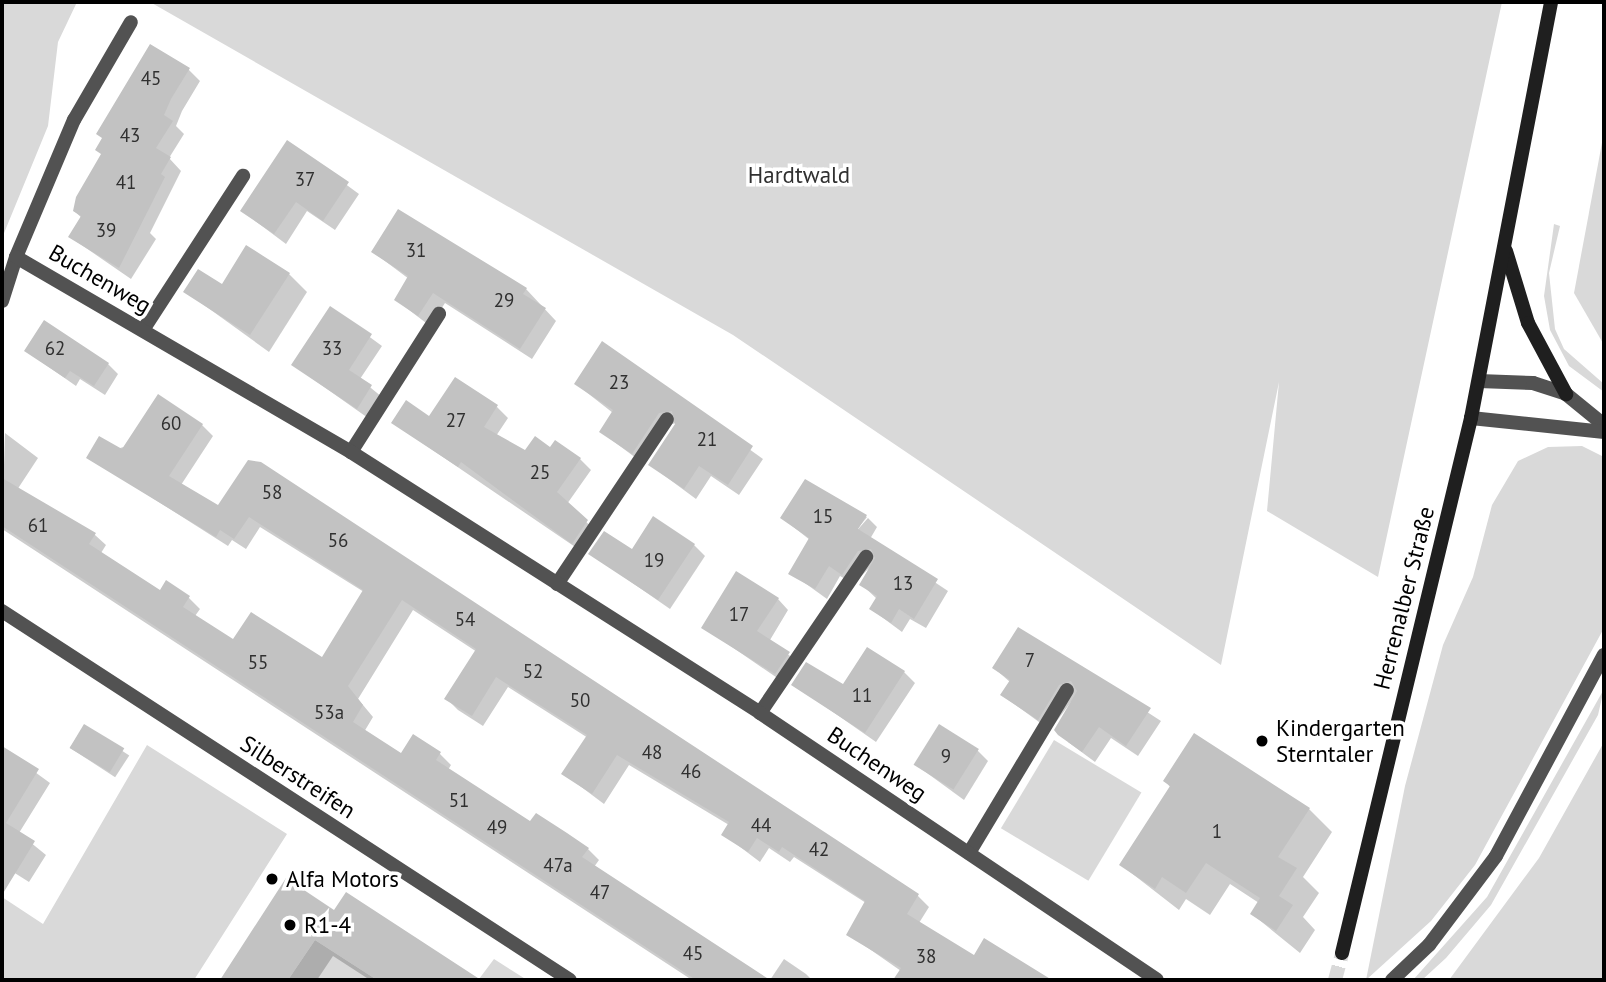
<!DOCTYPE html>
<meta charset="utf-8">
<style>
body{margin:0}
#map{position:relative;width:1606px;height:982px;overflow:hidden;background:#fff;font-family:"PT Sans",sans-serif}
div>[style]{position:absolute}
.green>*{inset:0;background:#d9d9d9;transform-origin:0 0}
.shadow>*{inset:0;background:#0003;transform-origin:0 0}
.building>*{inset:0;background:#c2c2c2;transform-origin:0 0}
.secondary-tunnel>*{height:14px;margin-top:-7px;transform-origin:0;background:repeating-linear-gradient(90deg,#d9d9d9 0 14px,transparent 0 21px)}
.lane>*{height:14px;margin:-7px;padding:0 7px;transform-origin:7px;border-radius:7px;background:#525252}
.street>*{height:14px;margin:-7px;padding:0 7px;transform-origin:7px;border-radius:7px;background:#525252}
.secondary>*{height:14px;margin:-7px;padding:0 7px;transform-origin:7px;border-radius:7px;background:#1f1f1f}
.dots>*{width:19px;height:19px;translate:-50% -50%;box-sizing:border-box;border:4px solid #fff;border-radius:50%}
span{translate:-50% -50%;white-space:nowrap;text-align:center;line-height:1.15;-webkit-text-stroke:7px #fff;paint-order:stroke}
.number-label{font-size:19px;color:#303030}
.number-label span{-webkit-text-stroke-width:0}
.park-label{font-size:23px;color:#303030}
.street-label{font-size:23px;color:#000}
.poi-label{font-size:23px;color:#000}
.left{translate:0 -50%;text-align:left}
.frame{position:absolute;inset:0;border:4px solid #000;pointer-events:none}
</style>
<div id="map">
<div class="green">
<div style="clip-path:polygon(2px 2px,77px 2px,58px 42px,48px 126px,2px 238px)"></div>
<div style="clip-path:polygon(150px 2px,1502px 2px,1378px 577px,1267px 511px,1279px 382px,1221px 665px,733px 335px)"></div>
<div style="clip-path:polygon(1604px 132px,1604px 345px,1574px 293px)"></div>
<div style="clip-path:polygon(1554px 224px,1560px 226px,1549px 273px,1555px 329px,1564px 349px,1604px 384px,1604px 392px,1569px 366px,1550px 330px,1544px 296px)"></div>
<div style="clip-path:polygon(1582px 446px,1604px 457px,1604px 628px,1475px 865px,1431px 921px,1366px 980px,1405px 786px,1443px 645px,1473px 577px,1492px 505px,1518px 461px,1548px 447px)"></div>
<div style="clip-path:polygon(1604px 689px,1598px 715px,1491px 905px,1446px 958px,1422px 980px,1413px 980px,1487px 897px)"></div>
<div style="left:1054px;top:740px;width:102px;height:103px;rotate:31deg"></div>
<div style="clip-path:polygon(1604px 742px,1604px 980px,1449px 980px,1539px 858px)"></div>
<div style="clip-path:polygon(147px 745px,287px 834px,194px 980px,2px 980px,2px 897px,43px 924px)"></div>
<div style="clip-path:polygon(315px 940px,377px 980px,288px 980px)"></div>
<div style="clip-path:polygon(494px 959px,527px 980px,479px 979px)"></div>
</div>
<div class="shadow">
<div style="clip-path:polygon(188px 69px,200px 81px,182px 111px,176px 126px,184px 134px,169px 158px,181px 171px,150px 233px,156px 239px,131px 279px,70px 237px,82px 218px,74px 211px)"></div>
<div style="clip-path:polygon(288px 142px,359px 194px,335px 230px,307px 211px,286px 244px,242px 211px)"></div>
<div style="clip-path:polygon(373px 252px,526px 289px,556px 321px,532px 359px,445px 303px,430px 326px,396px 300px,409px 279px)"></div>
<div style="clip-path:polygon(289px 274px,307px 292px,269px 352px,186px 292px)"></div>
<div style="clip-path:polygon(330px 308px,382px 346px,360px 379px,382px 397px,368px 418px,293px 365px)"></div>
<div style="clip-path:polygon(603px 344px,763px 459px,739px 495px,711px 476px,696px 499px,650px 465px,678px 423px,671px 424px,644px 464px,601px 432px,613px 413px,576px 384px)"></div>
<div style="clip-path:polygon(26px 351px,108px 364px,118px 374px,105px 395px,80px 379px,76px 386px)"></div>
<div style="clip-path:polygon(497px 407px,508px 418px,496px 436px,525px 453px,551px 449px,580px 459px,591px 470px,567px 504px,598px 533px,584px 553px,393px 423px)"></div>
<div style="clip-path:polygon(202px 425px,213px 436px,181px 485px,219px 508px,260px 464px,918px 896px,929px 907px,919px 923px,975px 957px,985px 941px,1046px 980px,901px 980px,901px 971px,848px 934px,866px 903px,794px 857px,790px 862px,769px 848px,760px 862px,723px 834px,729px 825px,629px 765px,604px 804px,564px 774px,588px 738px,508px 687px,483px 726px,458px 710px,447px 699px,477px 652px,413px 610px,358px 699px,373px 717px,364px 732px,402px 756px,414px 737px,440px 754px,451px 765px,448px 770px,531px 823px,588px 849px,599px 860px,594px 867px,767px 980px,692px 980px,2px 529px,5px 433px,38px 458px,17px 490px,95px 535px,106px 545px,101px 553px,161px 592px,167px 583px,189px 598px,200px 609px,195px 616px,234px 641px,322px 659px,364px 592px,260px 527px,246px 549px,232px 540px,228px 546px,88px 457px)"></div>
<div style="clip-path:polygon(805px 481px,867px 517px,852px 536px,868px 518px,877px 527px,870px 539px,948px 591px,926px 628px,910px 619px,902px 632px,871px 609px,877px 599px,861px 584px,869px 568px,854px 584px,840px 576px,827px 599px,791px 573px,810px 540px,782px 518px)"></div>
<div style="clip-path:polygon(694px 545px,705px 556px,670px 609px,591px 554px)"></div>
<div style="clip-path:polygon(778px 599px,788px 610px,770px 640px,800px 664px,786px 684px,703px 627px)"></div>
<div style="clip-path:polygon(1019px 629px,1161px 721px,1138px 756px,1111px 738px,1095px 762px,1068px 742px,1077px 694px,1050px 730px,1002px 695px,1010px 682px,994px 668px)"></div>
<div style="clip-path:polygon(904px 672px,915px 683px,876px 742px,793px 684px,843px 687px)"></div>
<div style="left:84px;top:726px;width:54px;height:26px;rotate:33deg"></div>
<div style="clip-path:polygon(2px 748px,50px 783px,19px 833px,46px 855px,29px 882px,2px 865px)"></div>
<div style="clip-path:polygon(977px 750px,988px 761px,964px 800px,916px 765px)"></div>
<div style="clip-path:polygon(1165px 781px,1309px 809px,1332px 832px,1303px 877px,1319px 893px,1303px 917px,1315px 930px,1300px 953px,1252px 914px,1259px 903px,1230px 884px,1210px 915px,1186px 899px,1179px 910px,1121px 865px,1171px 788px)"></div>
<div style="clip-path:polygon(287px 881px,334px 912px,346px 894px,477px 980px,370px 980px,333px 956px,317px 980px,222px 980px)"></div>
<div style="clip-path:polygon(784px 959px,806px 974px,812px 980px,770px 980px)"></div>
</div>
<div class="building">
<div style="clip-path:polygon(150px 44px,190px 68px,171px 99px,164px 115px,173px 121px,156px 148px,171px 157px,161px 174px,165px 177px,119px 268px,68px 237px,81px 216px,73px 211px,76px 197px,101px 154px,95px 150px,102px 138px,96px 134px)"></div>
<div style="clip-path:polygon(287px 140px,349px 182px,323px 221px,296px 202px,274px 234px,240px 211px)"></div>
<div style="clip-path:polygon(398px 209px,527px 288px,523px 294px,546px 308px,520px 349px,433px 293px,418px 316px,394px 300px,408px 276px,371px 252px)"></div>
<div style="clip-path:polygon(246px 245px,290px 273px,250px 335px,183px 292px,198px 269px,222px 284px)"></div>
<div style="clip-path:polygon(330px 306px,372px 334px,349px 370px,372px 385px,357px 409px,291px 365px)"></div>
<div style="clip-path:polygon(44px 320px,109px 363px,94px 386px,70px 371px,65px 378px,24px 351px)"></div>
<div style="clip-path:polygon(602px 341px,753px 446px,728px 485px,699px 466px,684px 489px,648px 465px,675px 424px,672px 411px,659px 413px,632px 454px,599px 432px,613px 410px,574px 384px)"></div>
<div style="clip-path:polygon(455px 377px,498px 405px,484px 427px,525px 450px,535px 436px,550px 447px,555px 440px,581px 458px,557px 492px,588px 520px,572px 544px,461px 462px,458px 467px,391px 423px,406px 400px,429px 416px)"></div>
<div style="clip-path:polygon(158px 394px,203px 424px,169px 476px,218px 505px,248px 460px,261px 462px,919px 894px,907px 914px,974px 955px,984px 938px,1052px 980px,893px 980px,901px 968px,846px 935px,865px 901px,782px 847px,779px 852px,757px 838px,748px 852px,721px 835px,729px 822px,617px 755px,592px 794px,561px 774px,587px 735px,496px 677px,472px 716px,444px 699px,476px 649px,402px 600px,348px 686px,363px 705px,353px 722px,401px 753px,413px 734px,441px 752px,436px 760px,530px 821px,536px 813px,567px 833px,589px 848px,582px 857px,770px 980px,696px 980px,2px 526px,2px 478px,96px 533px,89px 544px,160px 590px,166px 580px,190px 596px,183px 607px,233px 639px,251px 612px,322px 657px,363px 590px,249px 517px,234px 539px,220px 530px,216px 537px,86px 458px,99px 436px,122px 449px)"></div>
<div style="clip-path:polygon(805px 479px,867px 515px,858px 529px,938px 579px,914px 619px,899px 609px,891px 623px,869px 609px,877px 596px,859px 585px,875px 558px,871px 549px,858px 551px,842px 575px,829px 566px,815px 589px,788px 574px,809px 538px,780px 518px)"></div>
<div style="clip-path:polygon(653px 516px,695px 544px,658px 600px,588px 554px,604px 531px,632px 549px)"></div>
<div style="clip-path:polygon(736px 571px,779px 598px,757px 631px,790px 652px,775px 674px,701px 628px)"></div>
<div style="clip-path:polygon(1018px 627px,1151px 708px,1126px 746px,1099px 727px,1082px 752px,1058px 735px,1054px 730px,1077px 691px,1071px 681px,1059px 685px,1038px 720px,1000px 695px,1010px 680px,992px 668px)"></div>
<div style="clip-path:polygon(867px 647px,905px 671px,865px 733px,791px 685px,806px 662px,843px 684px)"></div>
<div style="left:84px;top:724px;width:47px;height:28px;rotate:31deg"></div>
<div style="left:939px;top:724px;width:47px;height:48px;rotate:32deg"></div>
<div style="clip-path:polygon(1194px 733px,1310px 808px,1278px 857px,1297px 868px,1279px 896px,1293px 905px,1276px 931px,1250px 914px,1260px 898px,1206px 863px,1186px 893px,1162px 877px,1155px 889px,1119px 865px,1170px 786px,1163px 781px)"></div>
<div style="clip-path:polygon(2px 746px,39px 769px,6px 823px,35px 841px,2px 895px)"></div>
<div style="clip-path:polygon(286px 878px,334px 910px,346px 892px,481px 980px,377px 980px,315px 940px,288px 980px,220px 980px)"></div>
</div>
<div class="secondary-tunnel">
<div style="left:1335px;top:980px;width:28px;rotate:-75deg"></div>
</div>
<div class="lane">
<div style="left:16px;top:257px;width:149px;rotate:-67.1deg"></div>
<div style="left:74px;top:120px;width:113px;rotate:-59.8deg"></div>
<div style="left:143px;top:330px;width:184px;rotate:-57deg"></div>
<div style="left:351px;top:452px;width:164px;rotate:-57.5deg"></div>
<div style="left:557px;top:584px;width:198px;rotate:-56.3deg"></div>
<div style="left:760px;top:713px;width:189px;rotate:-55.8deg"></div>
<div style="left:969px;top:853px;width:190px;rotate:-59deg"></div>
</div>
<div class="street">
<div style="left:2px;top:301px;width:46px;rotate:-72.3deg"></div>
<div style="left:16px;top:257px;width:388px;rotate:30.2deg"></div>
<div style="left:351px;top:452px;width:485px;rotate:32.5deg"></div>
<div style="left:760px;top:713px;width:478px;rotate:33.9deg"></div>
<div style="left:1479px;top:381px;width:54px;rotate:2.1deg"></div>
<div style="left:1533px;top:383px;width:35px;rotate:18deg"></div>
<div style="left:1566px;top:394px;width:49px;rotate:39.2deg"></div>
<div style="left:1471px;top:418px;width:134px;rotate:6deg"></div>
<div style="left:2px;top:611px;width:677px;rotate:33.01deg"></div>
<div style="left:1392px;top:980px;width:51px;rotate:-43.4deg"></div>
<div style="left:1429px;top:945px;width:111px;rotate:-53deg"></div>
<div style="left:1496px;top:856px;width:228px;rotate:-61.8deg"></div>
</div>
<div class="secondary">
<div style="left:1506px;top:251px;width:75px;rotate:73deg"></div>
<div style="left:1528px;top:323px;width:81px;rotate:61.8deg"></div>
<div style="left:1342px;top:953px;width:550px;rotate:-76.44deg"></div>
<div style="left:1471px;top:418px;width:424px;rotate:-79.1deg"></div>
</div>
<div class="dots">
<div style="left:1262px;top:741px;background:#000"></div>
<div style="left:272px;top:879px;background:#000"></div>
<div style="left:290px;top:925px;background:#000"></div>
</div>
<div class="number-label">
<span style="left:151px;top:79px">45</span>
<span style="left:130px;top:136px">43</span>
<span style="left:305px;top:180px">37</span>
<span style="left:126px;top:183px">41</span>
<span style="left:106px;top:231px">39</span>
<span style="left:416px;top:251px">31</span>
<span style="left:504px;top:301px">29</span>
<span style="left:55px;top:349px">62</span>
<span style="left:332px;top:349px">33</span>
<span style="left:619px;top:383px">23</span>
<span style="left:456px;top:421px">27</span>
<span style="left:171px;top:424px">60</span>
<span style="left:707px;top:440px">21</span>
<span style="left:540px;top:473px">25</span>
<span style="left:272px;top:493px">58</span>
<span style="left:823px;top:517px">15</span>
<span style="left:38px;top:526px">61</span>
<span style="left:338px;top:541px">56</span>
<span style="left:654px;top:561px">19</span>
<span style="left:903px;top:584px">13</span>
<span style="left:739px;top:615px">17</span>
<span style="left:465px;top:620px">54</span>
<span style="left:1030px;top:661px">7</span>
<span style="left:258px;top:663px">55</span>
<span style="left:533px;top:672px">52</span>
<span style="left:862px;top:696px">11</span>
<span style="left:580px;top:701px">50</span>
<span style="left:329px;top:713px">53a</span>
<span style="left:652px;top:753px">48</span>
<span style="left:946px;top:757px">9</span>
<span style="left:691px;top:772px">46</span>
<span style="left:459px;top:801px">51</span>
<span style="left:761px;top:826px">44</span>
<span style="left:497px;top:828px">49</span>
<span style="left:1217px;top:832px">1</span>
<span style="left:819px;top:850px">42</span>
<span style="left:558px;top:866px">47a</span>
<span style="left:600px;top:893px">47</span>
<span style="left:693px;top:954px">45</span>
<span style="left:926px;top:957px">38</span>
</div>
<div class="park-label">
<span style="left:799px;top:175px">Hardtwald</span>
</div>
<div class="street-label">
<span style="left:100px;top:279px;rotate:30deg">Buchenweg</span>
<span style="left:1404px;top:598px;rotate:-76deg">Herrenalber Straße</span>
<span style="left:877px;top:764px;rotate:34deg">Buchenweg</span>
<span style="left:298px;top:777px;rotate:33deg">Silberstreifen</span>
</div>
<div class="poi-label">
<span class="left" style="left:1276px;top:741px">Kindergarten<br>Sterntaler</span>
<span class="left" style="left:286px;top:879px">Alfa Motors</span>
<span class="left" style="left:304px;top:925px">R1-4</span>
</div>
<div class="frame"></div>
</div>
